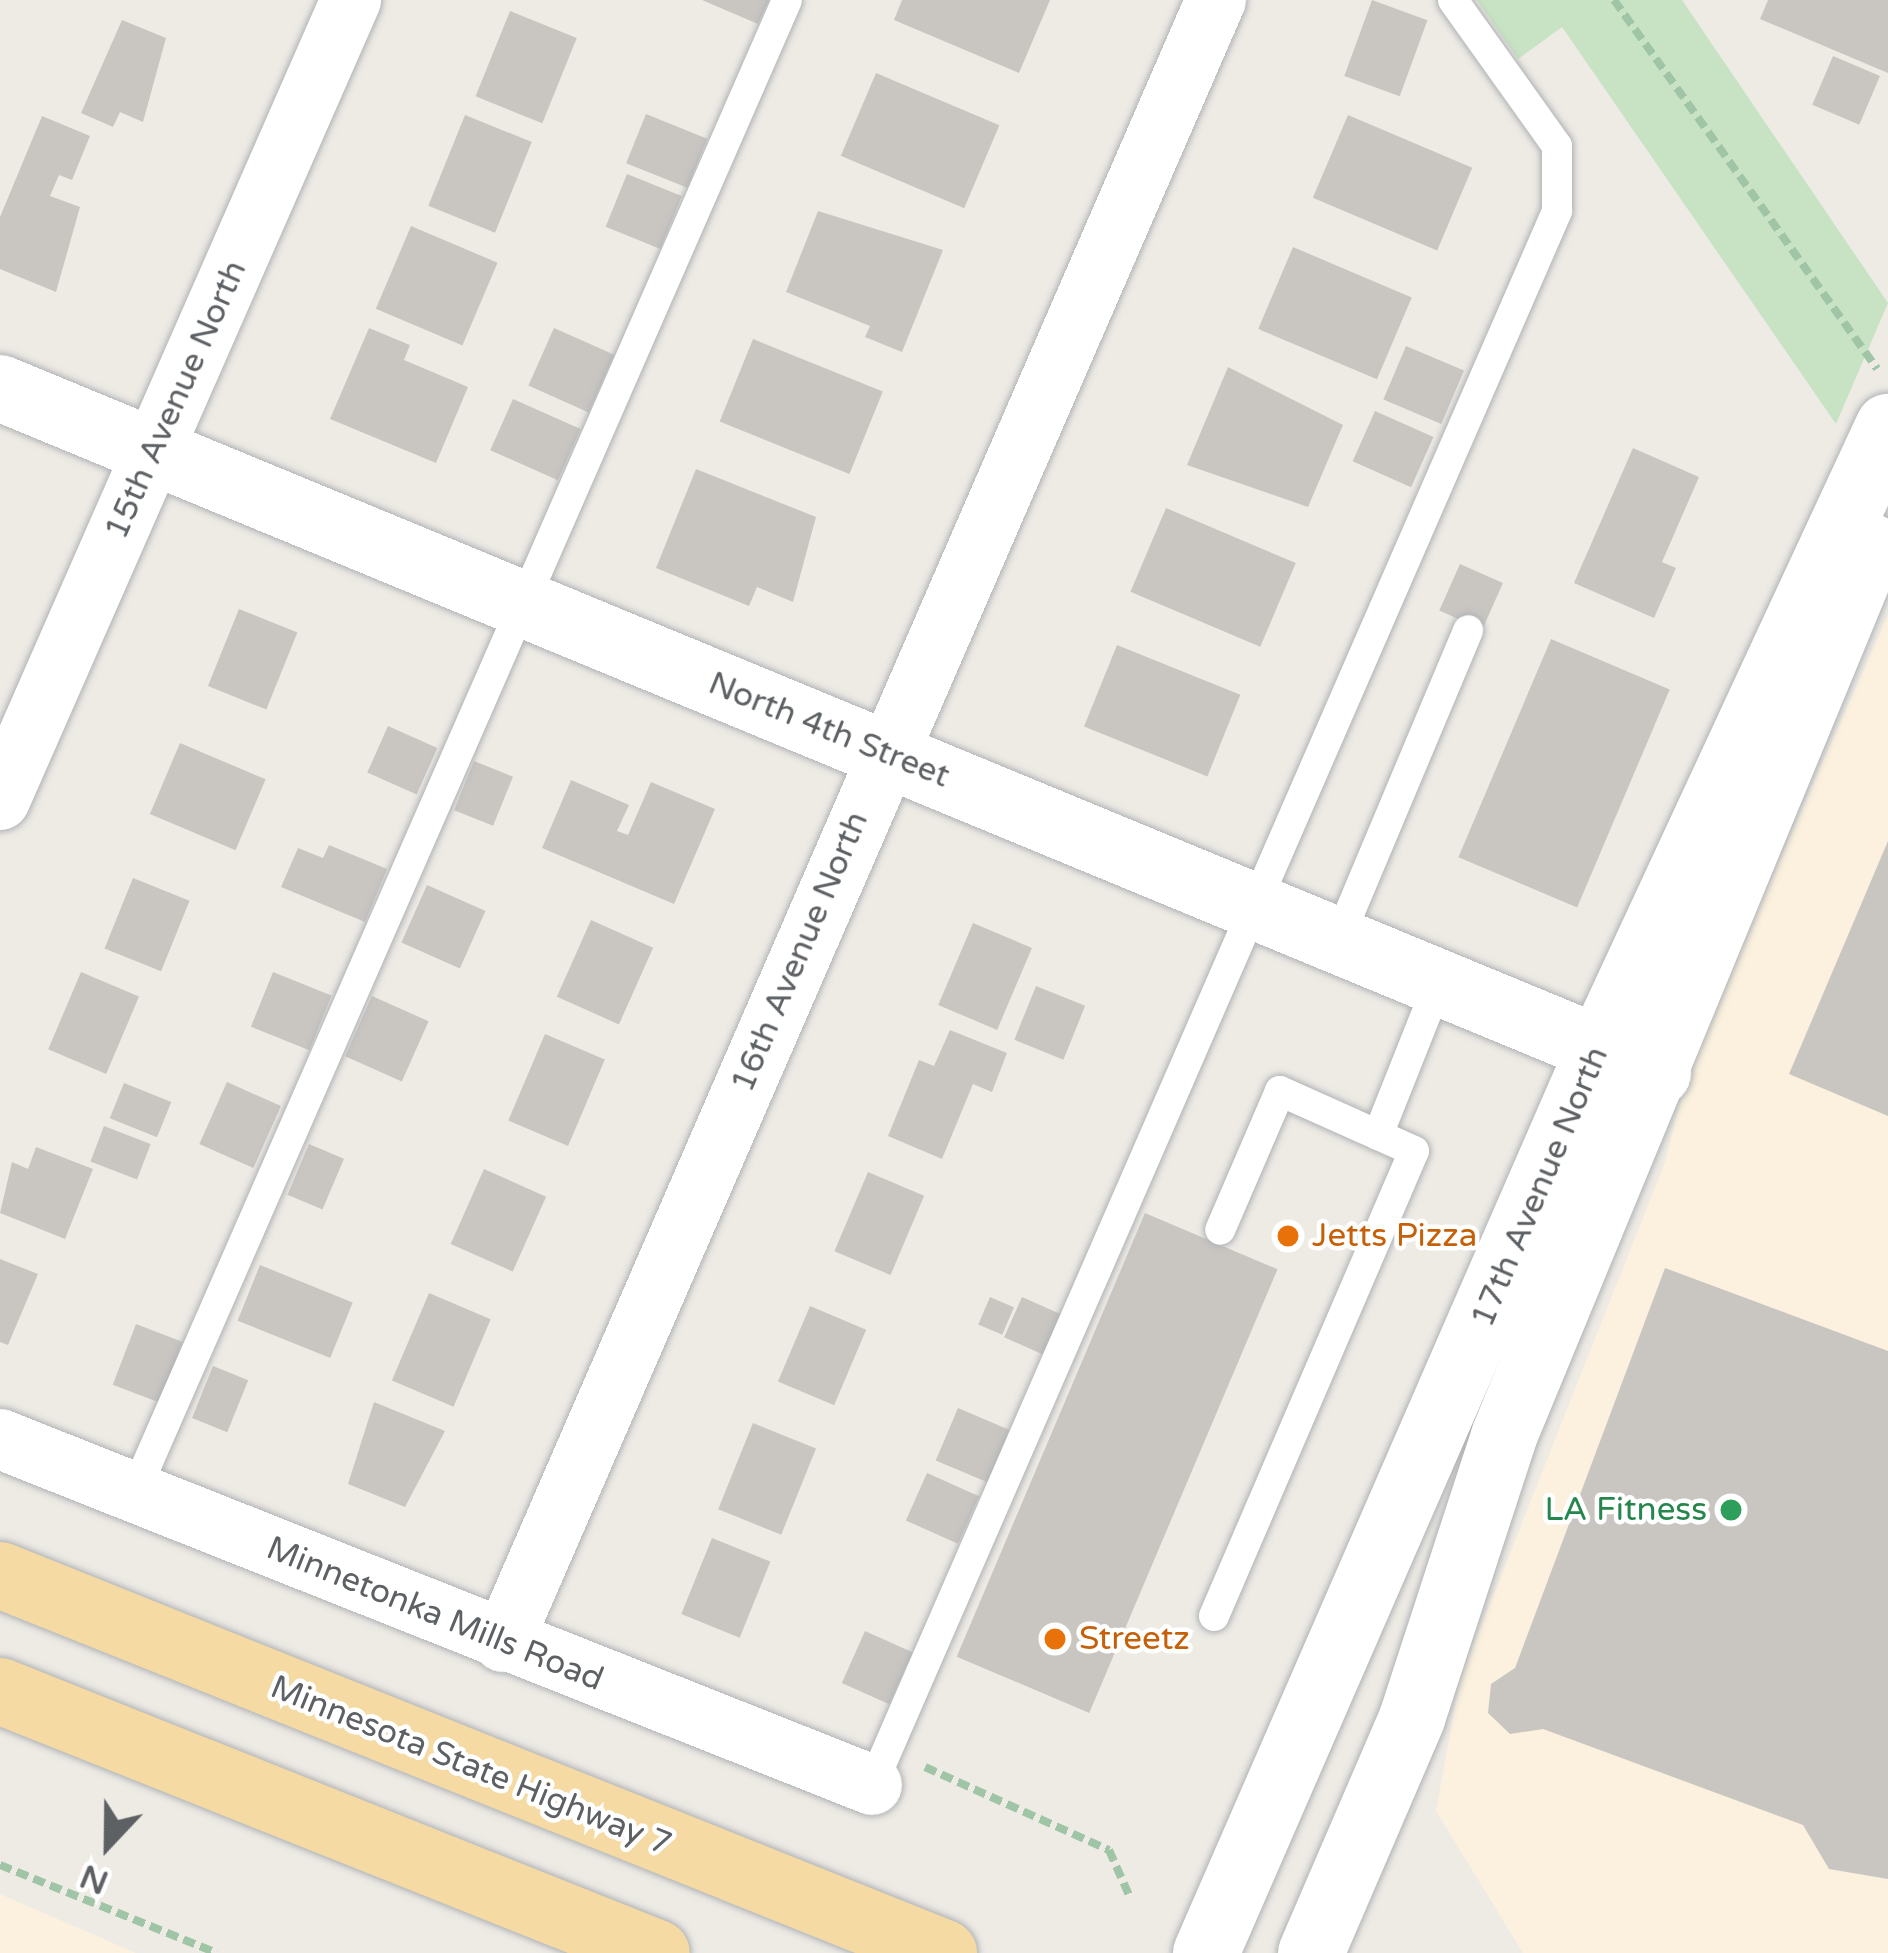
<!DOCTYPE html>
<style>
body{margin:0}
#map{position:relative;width:1888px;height:1953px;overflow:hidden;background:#eeebe5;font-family:"Varela Round",sans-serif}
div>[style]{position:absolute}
.commercial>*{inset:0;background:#fbf1de}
.green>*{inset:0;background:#c8e3c4}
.building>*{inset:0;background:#c9c6c2;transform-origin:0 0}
.path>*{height:8px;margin-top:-4px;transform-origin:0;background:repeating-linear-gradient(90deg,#a0c5a6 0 12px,transparent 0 18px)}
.roads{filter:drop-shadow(0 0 3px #b0b3b6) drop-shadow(0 0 3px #b0b3b6)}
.service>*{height:30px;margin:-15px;padding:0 15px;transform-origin:15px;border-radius:15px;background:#fff}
.minor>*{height:60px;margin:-30px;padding:0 30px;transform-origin:30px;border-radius:30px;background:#fff}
.tertiary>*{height:66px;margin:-33px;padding:0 33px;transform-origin:33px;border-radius:33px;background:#fff}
.trunk>*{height:66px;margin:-33px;padding:0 33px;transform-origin:33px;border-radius:33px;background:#f5daa4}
.dots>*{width:33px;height:33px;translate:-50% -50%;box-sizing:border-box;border:6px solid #fff;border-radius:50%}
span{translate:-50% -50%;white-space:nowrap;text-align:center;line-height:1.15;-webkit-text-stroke:9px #fff;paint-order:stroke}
.street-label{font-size:33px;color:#5d6164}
.food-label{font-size:33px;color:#c56008}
.left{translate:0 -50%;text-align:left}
.leisure-label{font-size:33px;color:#27864d}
.right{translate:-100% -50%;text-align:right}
.north{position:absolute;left:48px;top:1785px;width:120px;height:120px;-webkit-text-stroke:9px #fff;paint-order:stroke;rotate:202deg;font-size:33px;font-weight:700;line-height:48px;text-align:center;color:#5d6164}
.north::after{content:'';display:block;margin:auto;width:42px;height:54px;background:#5d6164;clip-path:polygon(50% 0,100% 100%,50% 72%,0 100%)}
</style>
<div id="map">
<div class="commercial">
<div style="clip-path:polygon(1888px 615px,1888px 1953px,1523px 1953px,1436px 1811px,1460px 1679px,1664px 1165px,1691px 1059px)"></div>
<div style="clip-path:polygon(0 1894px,136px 1953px,0 1953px)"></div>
</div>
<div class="green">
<div style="clip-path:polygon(1477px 0,1682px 0,1888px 303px,1836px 424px,1562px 27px,1518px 59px)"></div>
</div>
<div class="building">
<div style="clip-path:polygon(702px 0,769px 0,758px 24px)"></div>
<div style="clip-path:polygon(902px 0,1050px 0,1019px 73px,894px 20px)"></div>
<div style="left:1372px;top:0;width:59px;height:81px;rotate:20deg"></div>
<div style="clip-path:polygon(1768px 0,1888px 0,1888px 73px,1760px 19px)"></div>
<div style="left:510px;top:11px;width:72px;height:92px;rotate:22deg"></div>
<div style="clip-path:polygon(122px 20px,166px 38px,143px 122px,120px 112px,113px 127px,81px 113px)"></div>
<div style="left:1833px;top:56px;width:51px;height:53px;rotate:23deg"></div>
<div style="left:876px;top:73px;width:134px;height:90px;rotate:23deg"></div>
<div style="left:646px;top:114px;width:66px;height:53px;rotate:22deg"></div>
<div style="left:465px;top:115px;width:72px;height:98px;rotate:22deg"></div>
<div style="left:1348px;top:115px;width:135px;height:90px;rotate:23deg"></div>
<div style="clip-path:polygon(42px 116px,90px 136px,72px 180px,59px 175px,50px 196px,80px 207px,56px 292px,0 269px,0 217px)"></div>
<div style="left:627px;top:174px;width:59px;height:57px;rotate:22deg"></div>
<div style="clip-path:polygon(818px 211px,943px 250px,902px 352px,865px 337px,870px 326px,786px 292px)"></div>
<div style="left:411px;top:226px;width:94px;height:90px;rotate:23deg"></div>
<div style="left:1293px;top:247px;width:129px;height:89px;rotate:23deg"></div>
<div style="clip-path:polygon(369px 328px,410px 345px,404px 360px,468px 387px,436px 463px,330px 419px)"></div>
<div style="left:554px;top:328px;width:66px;height:63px;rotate:24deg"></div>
<div style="left:753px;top:339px;width:140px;height:89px;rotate:22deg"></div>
<div style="left:1406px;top:346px;width:63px;height:58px;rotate:23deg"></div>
<div style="clip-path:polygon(1228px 367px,1343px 425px,1308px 507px,1187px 465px)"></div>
<div style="left:513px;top:399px;width:74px;height:56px;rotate:24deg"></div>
<div style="left:1375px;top:411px;width:64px;height:55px;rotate:24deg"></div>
<div style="clip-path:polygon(1633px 448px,1699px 477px,1662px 562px,1676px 568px,1654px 618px,1574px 583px)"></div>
<div style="clip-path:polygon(696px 469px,816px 517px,793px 602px,757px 587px,749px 606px,656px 568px)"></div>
<div style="left:1166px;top:508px;width:141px;height:91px;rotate:23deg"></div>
<div style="left:1460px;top:564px;width:47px;height:51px;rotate:24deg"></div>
<div style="left:239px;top:609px;width:63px;height:83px;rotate:22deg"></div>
<div style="left:1551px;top:639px;width:129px;height:237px;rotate:23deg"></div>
<div style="left:1117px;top:645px;width:133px;height:88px;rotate:22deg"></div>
<div style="left:388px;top:726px;width:54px;height:51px;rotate:24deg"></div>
<div style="left:180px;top:743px;width:93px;height:77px;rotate:23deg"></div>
<div style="left:474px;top:761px;width:42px;height:53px;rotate:22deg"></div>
<div style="clip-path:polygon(571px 780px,629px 805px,617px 831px,628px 835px,651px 782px,715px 809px,674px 904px,542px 848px)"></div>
<div style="clip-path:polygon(1888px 841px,1888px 1116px,1789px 1074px)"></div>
<div style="clip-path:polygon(329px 845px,387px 869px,365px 922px,281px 887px,298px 848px,323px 858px)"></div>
<div style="left:133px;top:878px;width:61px;height:76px;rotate:22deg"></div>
<div style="left:427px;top:885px;width:64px;height:63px;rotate:24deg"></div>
<div style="left:591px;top:920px;width:68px;height:84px;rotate:24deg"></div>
<div style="left:973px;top:923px;width:64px;height:89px;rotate:23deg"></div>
<div style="left:81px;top:972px;width:63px;height:84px;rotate:23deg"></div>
<div style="left:273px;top:972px;width:63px;height:59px;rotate:22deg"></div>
<div style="left:1036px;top:986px;width:53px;height:58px;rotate:22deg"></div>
<div style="left:372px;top:996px;width:62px;height:66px;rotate:24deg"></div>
<div style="clip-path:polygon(950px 1030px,1007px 1053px,992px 1092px,973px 1084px,942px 1159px,888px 1136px,919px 1060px,934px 1066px)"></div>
<div style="left:545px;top:1034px;width:65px;height:94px;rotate:23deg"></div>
<div style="left:227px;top:1082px;width:59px;height:68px;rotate:24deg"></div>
<div style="left:124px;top:1083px;width:51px;height:38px;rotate:22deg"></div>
<div style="left:104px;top:1126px;width:50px;height:38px;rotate:21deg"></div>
<div style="left:309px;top:1144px;width:38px;height:55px;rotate:23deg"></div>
<div style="clip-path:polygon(36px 1147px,93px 1169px,65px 1239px,0 1213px,12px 1162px,28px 1169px)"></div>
<div style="left:484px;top:1169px;width:68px;height:82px;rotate:24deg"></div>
<div style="left:868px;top:1172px;width:61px;height:86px;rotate:23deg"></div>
<div style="left:1145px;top:1213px;width:144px;height:482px;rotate:23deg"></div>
<div style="clip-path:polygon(0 1259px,38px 1274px,8px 1345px,0 1342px)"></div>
<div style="left:260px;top:1265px;width:100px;height:60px;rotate:22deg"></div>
<div style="clip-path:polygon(1665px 1268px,1888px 1351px,1888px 1879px,1829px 1869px,1803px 1825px,1543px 1729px,1510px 1734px,1488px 1713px,1491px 1684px,1515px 1668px)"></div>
<div style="left:429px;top:1293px;width:67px;height:95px;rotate:23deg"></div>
<div style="left:990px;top:1297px;width:26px;height:30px;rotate:23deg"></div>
<div style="left:1022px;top:1297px;width:42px;height:44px;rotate:24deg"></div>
<div style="left:810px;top:1306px;width:61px;height:82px;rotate:23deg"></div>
<div style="left:136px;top:1324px;width:50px;height:65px;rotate:21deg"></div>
<div style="left:213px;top:1366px;width:38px;height:56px;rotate:22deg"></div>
<div style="clip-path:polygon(374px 1402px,445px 1431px,405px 1507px,348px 1484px)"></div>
<div style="left:958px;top:1408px;width:56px;height:57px;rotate:23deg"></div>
<div style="left:753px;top:1423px;width:68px;height:93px;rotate:22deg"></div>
<div style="left:927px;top:1473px;width:57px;height:52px;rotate:24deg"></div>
<div style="left:712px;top:1538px;width:63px;height:82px;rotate:22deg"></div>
<div style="left:865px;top:1631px;width:52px;height:57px;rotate:24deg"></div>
</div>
<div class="path">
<div style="left:1614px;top:0;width:453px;rotate:54.5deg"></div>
<div style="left:925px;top:1767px;width:202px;rotate:24.3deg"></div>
<div style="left:1109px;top:1850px;width:49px;rotate:66deg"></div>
<div style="left:0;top:1865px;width:234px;rotate:22.1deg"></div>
</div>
<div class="roads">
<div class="service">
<div style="left:1338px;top:940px;width:336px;rotate:-67.2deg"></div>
<div style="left:1378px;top:1135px;width:165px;rotate:-68.3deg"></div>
<div style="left:134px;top:1494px;width:1630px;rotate:-66.39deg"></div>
<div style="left:1214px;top:1616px;width:506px;rotate:-66.73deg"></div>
<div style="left:1414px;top:1151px;width:147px;rotate:-155.9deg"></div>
<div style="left:1280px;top:1091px;width:151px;rotate:113.3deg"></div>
<div style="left:872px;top:1785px;width:1717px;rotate:-66.48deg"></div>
<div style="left:1557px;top:211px;width:65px;rotate:-90deg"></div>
<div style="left:1557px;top:146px;width:179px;rotate:-125.5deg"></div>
</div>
<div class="minor">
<div style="left:0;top:800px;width:874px;rotate:-66.31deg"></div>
<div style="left:0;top:1439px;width:938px;rotate:21.64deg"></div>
<div style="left:503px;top:1642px;width:1790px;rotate:-66.53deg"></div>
</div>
<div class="tertiary">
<div style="left:0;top:388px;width:1794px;rotate:22.45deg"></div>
<div style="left:1206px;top:1953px;width:985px;rotate:-66.48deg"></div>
<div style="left:1599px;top:1050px;width:687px;rotate:-65.11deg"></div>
<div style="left:1311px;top:1953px;width:256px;rotate:-66.7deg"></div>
<div style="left:1412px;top:1718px;width:297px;rotate:-71.9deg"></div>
<div style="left:1504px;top:1436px;width:962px;rotate:-67.57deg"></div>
</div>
<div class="trunk">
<div style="left:0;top:1575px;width:1017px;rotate:21.82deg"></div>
<div style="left:0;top:1691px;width:707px;rotate:21.74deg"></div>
</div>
</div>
<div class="dots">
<div style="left:1288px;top:1236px;background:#e8710a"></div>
<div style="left:1731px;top:1510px;background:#2e9e5b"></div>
<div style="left:1055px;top:1639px;background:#e8710a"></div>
</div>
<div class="street-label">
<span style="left:176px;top:400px;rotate:-66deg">15th Avenue North</span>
<span style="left:829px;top:730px;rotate:22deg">North 4th Street</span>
<span style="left:800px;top:952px;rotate:-67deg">16th Avenue North</span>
<span style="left:1540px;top:1187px;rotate:-67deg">17th Avenue North</span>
<span style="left:435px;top:1614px;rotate:22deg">Minnetonka Mills Road</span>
<span style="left:471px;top:1766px;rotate:22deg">Minnesota State Highway 7</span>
</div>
<div class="food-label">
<span class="left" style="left:1312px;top:1236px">Jetts Pizza</span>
<span class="left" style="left:1079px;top:1639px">Streetz</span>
</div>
<div class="leisure-label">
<span class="right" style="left:1707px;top:1510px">LA Fitness</span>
</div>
<div class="north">N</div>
</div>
